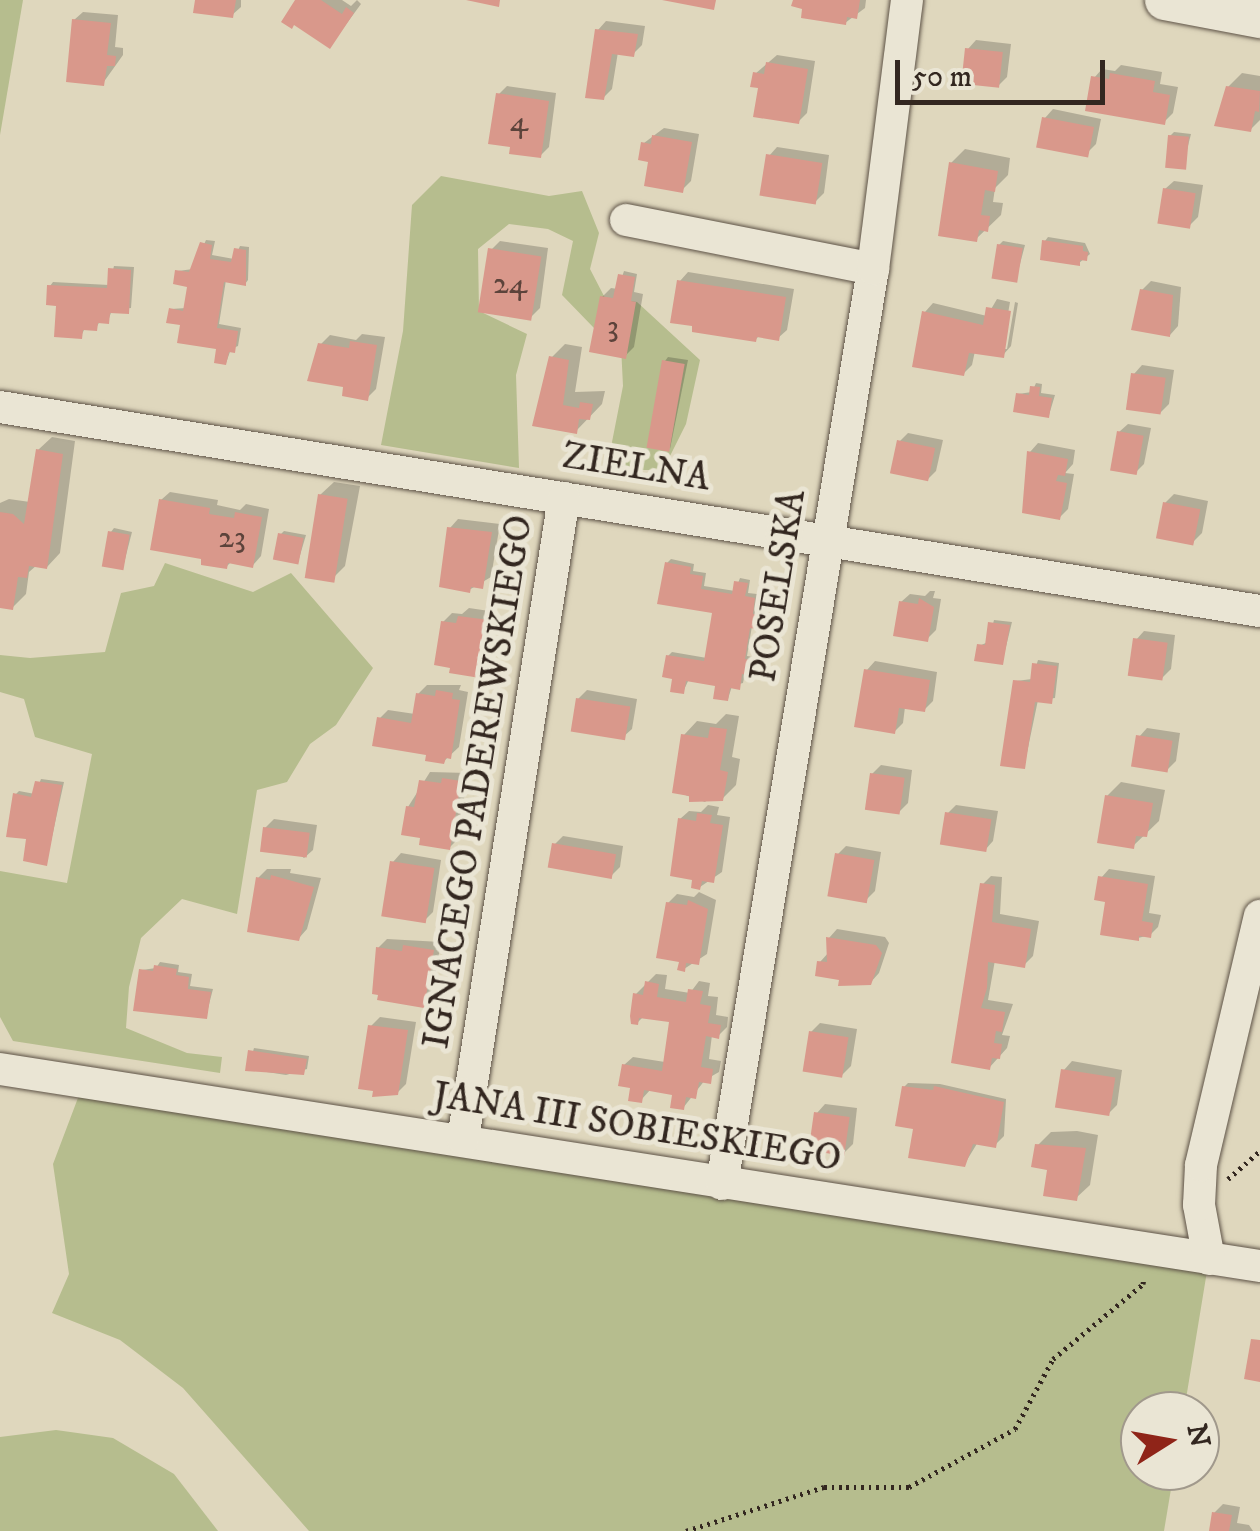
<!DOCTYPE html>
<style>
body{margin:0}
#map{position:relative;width:1260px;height:1531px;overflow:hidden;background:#dfd7bd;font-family:"IM FELL DW Pica",serif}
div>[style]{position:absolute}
.green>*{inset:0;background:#b6bd8e}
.shadow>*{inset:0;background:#0003}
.building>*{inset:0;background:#d9988b;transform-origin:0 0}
.path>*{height:5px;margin-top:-2.5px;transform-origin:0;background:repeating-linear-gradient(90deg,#332720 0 2.5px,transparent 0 7.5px)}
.roads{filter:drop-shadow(0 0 2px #5e5347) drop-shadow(0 0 2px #5e5347)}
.minor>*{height:32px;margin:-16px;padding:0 16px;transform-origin:16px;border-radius:16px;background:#eae5d4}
.tertiary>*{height:40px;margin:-20px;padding:0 20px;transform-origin:20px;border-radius:20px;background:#eae5d4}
span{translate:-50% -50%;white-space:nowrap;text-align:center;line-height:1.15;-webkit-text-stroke:10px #eae5d4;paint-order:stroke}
.number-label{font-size:32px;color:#5c433b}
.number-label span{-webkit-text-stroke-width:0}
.street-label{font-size:38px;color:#332720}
.north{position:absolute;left:1120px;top:1391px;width:100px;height:100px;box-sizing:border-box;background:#eae5d4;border:2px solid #a1998c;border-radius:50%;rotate:79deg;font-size:28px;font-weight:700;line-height:40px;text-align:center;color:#332720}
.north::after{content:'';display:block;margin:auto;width:35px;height:45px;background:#8f2418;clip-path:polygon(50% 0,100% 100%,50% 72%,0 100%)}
.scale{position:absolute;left:895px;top:60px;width:210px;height:45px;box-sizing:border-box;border:5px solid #332720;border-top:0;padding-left:12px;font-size:30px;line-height:35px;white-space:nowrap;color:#332720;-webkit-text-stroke:8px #eae5d4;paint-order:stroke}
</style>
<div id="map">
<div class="green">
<div style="clip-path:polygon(0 0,23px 0,0 135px)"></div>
<div style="clip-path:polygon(441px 176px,549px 196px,582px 191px,599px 233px,590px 269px,605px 298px,637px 302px,700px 360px,686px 424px,663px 470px,620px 470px,612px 442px,623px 386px,621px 346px,594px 328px,562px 295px,573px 241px,548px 229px,509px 224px,478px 249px,479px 311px,527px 334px,516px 375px,519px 468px,381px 445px,403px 331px,412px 205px)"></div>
<div style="clip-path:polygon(165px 563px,253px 592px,291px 573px,373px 668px,336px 725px,310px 744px,287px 782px,257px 790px,237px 914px,182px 899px,141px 938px,129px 987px,126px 1028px,187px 1053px,222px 1057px,220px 1073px,13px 1041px,0 1017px,0 871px,67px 883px,92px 754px,35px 737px,24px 699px,0 692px,0 655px,30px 658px,105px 652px,121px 593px,154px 586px)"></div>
<div style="clip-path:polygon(84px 1082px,1209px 1259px,1184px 1411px,1140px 1411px,1140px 1471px,1174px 1471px,1164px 1531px,309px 1531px,183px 1388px,120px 1340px,52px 1313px,69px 1274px,53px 1164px)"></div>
<div style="clip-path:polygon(56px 1430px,113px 1438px,174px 1474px,218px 1531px,0 1531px,0 1437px)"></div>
</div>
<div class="shadow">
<div style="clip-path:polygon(198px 0,241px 0,241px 7px,232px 15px)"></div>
<div style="clip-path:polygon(298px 0,342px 0,351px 6px,357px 0,361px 4px,330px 46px)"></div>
<div style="clip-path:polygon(795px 0,866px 0,865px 8px,845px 23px)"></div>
<div style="clip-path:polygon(83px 12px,118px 15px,115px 47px,123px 48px,123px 55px,103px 83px,74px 20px)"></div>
<div style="clip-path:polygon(606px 21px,645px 26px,642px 45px,633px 54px,618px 52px,612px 89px,603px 98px,598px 30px)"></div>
<div style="clip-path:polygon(976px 40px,1011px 44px,1007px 77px,998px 86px,968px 49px)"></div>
<div style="clip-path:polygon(777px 55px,815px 61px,807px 113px,798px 122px,760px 86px,755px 74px)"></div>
<div style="clip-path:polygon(1121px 65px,1162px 72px,1160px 84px,1178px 87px,1173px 113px,1164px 122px,1094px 78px,1102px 69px,1115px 71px)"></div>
<div style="clip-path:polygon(1242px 73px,1260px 76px,1260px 120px,1250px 130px,1228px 87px)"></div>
<div style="clip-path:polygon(507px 86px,556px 93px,549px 147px,540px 156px,498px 95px)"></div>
<div style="clip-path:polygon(1053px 109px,1101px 119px,1096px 144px,1087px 153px,1045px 118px)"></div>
<div style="clip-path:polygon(664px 128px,699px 134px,691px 181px,682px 190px,651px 160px,644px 143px)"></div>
<div style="clip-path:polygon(1174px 132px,1191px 134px,1182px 169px,1170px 136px)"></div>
<div style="clip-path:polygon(777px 147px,829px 155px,824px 193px,815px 202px,769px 156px)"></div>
<div style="clip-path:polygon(965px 149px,1010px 158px,1008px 175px,995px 188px,993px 202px,1003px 203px,1001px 215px,976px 239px,951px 163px)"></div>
<div style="clip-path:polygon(1174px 181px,1203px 185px,1198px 217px,1189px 226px,1165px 189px)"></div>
<div style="clip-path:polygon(1048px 237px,1085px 243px,1090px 254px,1079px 263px,1045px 241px)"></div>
<div style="clip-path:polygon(206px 240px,215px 241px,212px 255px,234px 259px,240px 246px,249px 247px,248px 280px,245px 284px,226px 280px,219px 324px,241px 328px,238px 346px,231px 349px,226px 363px,219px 347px,171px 309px,186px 308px,190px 285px,178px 271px,193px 269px)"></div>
<div style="clip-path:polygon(500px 241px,548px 248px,540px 308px,531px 317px,491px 250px)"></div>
<div style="clip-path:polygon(1003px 241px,1025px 245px,1016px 279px,999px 245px)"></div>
<div style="clip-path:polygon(114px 266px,134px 267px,131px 308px,112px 310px,108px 321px,100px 321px,96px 328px,85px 328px,81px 336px,50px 286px,53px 282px,109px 285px)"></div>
<div style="clip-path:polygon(624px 271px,637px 274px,634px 292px,643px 294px,634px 347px,625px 356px,602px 297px,611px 288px,618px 289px)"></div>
<div style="clip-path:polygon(688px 272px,794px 289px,787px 330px,778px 338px,760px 335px,755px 340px,680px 281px)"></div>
<div style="clip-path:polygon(1151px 281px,1181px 287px,1178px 326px,1170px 335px,1142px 290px)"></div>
<div style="clip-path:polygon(997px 299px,1010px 302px,1002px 349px,1007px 349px,1015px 302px,1018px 303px,1011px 346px,1003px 355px,975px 351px,972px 365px,963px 374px,925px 312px,933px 303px,987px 316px)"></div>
<div style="clip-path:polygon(362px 334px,385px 337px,376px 389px,367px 398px,346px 385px,321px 344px,330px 335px,356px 340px)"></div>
<div style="clip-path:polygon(565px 344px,582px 347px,575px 392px,605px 391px,602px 404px,576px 431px,535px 424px,551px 358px)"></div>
<div style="clip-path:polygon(668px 357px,688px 360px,670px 449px,665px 361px)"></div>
<div style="clip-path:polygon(1142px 365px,1174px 370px,1169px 404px,1160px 413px,1134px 374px)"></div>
<div style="clip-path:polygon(1036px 383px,1042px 384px,1041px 393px,1055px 395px,1049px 415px,1018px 394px,1032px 392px)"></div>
<div style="clip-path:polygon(1128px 424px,1151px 428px,1144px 464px,1135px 473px,1119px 432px)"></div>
<div style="clip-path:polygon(908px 433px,943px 440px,936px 471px,927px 480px,900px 441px)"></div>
<div style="clip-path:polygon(52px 437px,75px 441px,60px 553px,47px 567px,37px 565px,29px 572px,26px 594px,12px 608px,0 606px,0 503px,9px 499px,30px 502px,38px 450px)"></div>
<div style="clip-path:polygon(1038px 443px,1075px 450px,1073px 464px,1065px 473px,1074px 474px,1068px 509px,1059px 518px,1030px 452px)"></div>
<div style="clip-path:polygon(334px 482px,360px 486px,345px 566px,331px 580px,320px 495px)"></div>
<div style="clip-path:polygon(170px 492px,218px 500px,217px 505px,240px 510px,246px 504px,269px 509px,261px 556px,253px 565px,232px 561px,226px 567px,161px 500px)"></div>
<div style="clip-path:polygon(1174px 494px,1208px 501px,1202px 533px,1193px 542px,1165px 503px)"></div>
<div style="clip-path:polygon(458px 519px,500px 524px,491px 577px,469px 590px,450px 528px)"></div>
<div style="clip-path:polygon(114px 528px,132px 532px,123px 567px,111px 532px)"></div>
<div style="clip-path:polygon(284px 531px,306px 535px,298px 562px,280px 535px)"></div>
<div style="clip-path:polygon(671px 559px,694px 564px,693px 571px,706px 573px,704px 586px,735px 591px,740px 578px,750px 580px,748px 593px,757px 594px,755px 611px,768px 613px,762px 628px,752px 626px,747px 656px,760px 658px,758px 669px,745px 672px,743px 683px,732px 686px,728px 699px,718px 684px,689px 679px,683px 692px,675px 677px,668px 656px,672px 652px,707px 658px,715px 611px,667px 563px)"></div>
<div style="clip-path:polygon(930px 591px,935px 591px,933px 598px,941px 599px,936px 630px,927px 639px,901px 602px,910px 594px,925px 596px)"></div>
<div style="clip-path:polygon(469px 608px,496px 612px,488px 667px,479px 675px,443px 622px,452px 613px,462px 614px)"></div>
<div style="clip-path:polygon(994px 620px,1012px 622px,1002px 663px,979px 646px,988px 642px)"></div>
<div style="clip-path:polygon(1144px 631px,1175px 635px,1171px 669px,1162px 678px,1136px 640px)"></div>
<div style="clip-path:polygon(1038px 660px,1059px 663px,1055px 698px,1038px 700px,1024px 767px,1015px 681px,1032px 679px)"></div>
<div style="clip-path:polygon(875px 661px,937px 672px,933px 701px,924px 710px,905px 707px,903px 723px,894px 732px,867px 670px)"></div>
<div style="clip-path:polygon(427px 685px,461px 685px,459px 690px,468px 692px,459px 747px,444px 761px,379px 719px,388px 710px,415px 714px,418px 694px)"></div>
<div style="clip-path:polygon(587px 690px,637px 699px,632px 729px,623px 737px,578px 699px)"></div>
<div style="clip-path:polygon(726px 714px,739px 716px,732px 757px,740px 759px,736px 785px,722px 799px,710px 797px,705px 802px,674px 791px,684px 735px,697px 721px,716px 724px)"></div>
<div style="clip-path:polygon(1147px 728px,1180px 733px,1176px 761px,1167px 770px,1139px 737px)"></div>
<div style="clip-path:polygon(881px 765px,912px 770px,908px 803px,899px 812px,872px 774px)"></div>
<div style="clip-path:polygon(430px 772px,468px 773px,458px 839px,449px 848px,423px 836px,408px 807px)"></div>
<div style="clip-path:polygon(41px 779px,64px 782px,46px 864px,29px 837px,15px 795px,19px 791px,35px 794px)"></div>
<div style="clip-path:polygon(1121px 782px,1165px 790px,1159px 821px,1133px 846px,1107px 796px)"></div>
<div style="clip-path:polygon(708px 805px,719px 807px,717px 815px,730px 817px,722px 872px,700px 887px,680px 819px,689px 811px,701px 812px)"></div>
<div style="clip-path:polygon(956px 805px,998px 811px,993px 841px,985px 850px,948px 813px)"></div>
<div style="clip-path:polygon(274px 819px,317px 825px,313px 850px,304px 858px,265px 828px)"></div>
<div style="clip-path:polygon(563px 836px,623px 846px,620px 867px,611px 876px,554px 845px)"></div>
<div style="clip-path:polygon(846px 846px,881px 852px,875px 891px,866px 900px,837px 855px)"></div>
<div style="clip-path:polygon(401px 853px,441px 860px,433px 912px,424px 921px,393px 862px)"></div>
<div style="clip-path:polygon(267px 869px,291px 869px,290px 873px,321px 878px,307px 929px,299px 938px,258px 878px)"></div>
<div style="clip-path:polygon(1109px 869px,1155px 876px,1149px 913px,1161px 915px,1158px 927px,1150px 935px,1138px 938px,1108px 900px,1101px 878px)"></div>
<div style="clip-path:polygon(991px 876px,1002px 877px,1000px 914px,1039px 921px,1033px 956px,1024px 965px,995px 960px,988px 1000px,1013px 1004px,1002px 1035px,1010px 1036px,1007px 1048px,989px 1068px,954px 1061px,982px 885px)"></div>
<div style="clip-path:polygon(699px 892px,716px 900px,707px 954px,684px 969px,668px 903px,677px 894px,694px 897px)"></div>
<div style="clip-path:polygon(837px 929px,885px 937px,889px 943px,879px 973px,870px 983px,842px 978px,820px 962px,829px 952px,829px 938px)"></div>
<div style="clip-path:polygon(387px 939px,441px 942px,432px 996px,423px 1005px,378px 948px)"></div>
<div style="clip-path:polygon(160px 962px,179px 965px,178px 972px,192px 974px,190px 986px,213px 989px,206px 1016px,142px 970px,156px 968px)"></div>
<div style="clip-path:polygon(656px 974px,667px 975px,665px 989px,690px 993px,699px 981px,710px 983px,708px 996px,718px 997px,716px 1015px,728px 1017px,727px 1027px,718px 1036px,712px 1035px,709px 1059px,721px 1061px,719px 1072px,705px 1080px,683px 1108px,675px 1093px,651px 1089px,641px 1100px,624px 1065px,633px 1057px,665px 1062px,672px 1020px,644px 1016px,637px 1023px,636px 994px)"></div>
<div style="clip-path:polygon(380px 1017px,416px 1022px,406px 1084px,397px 1093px,371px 1026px)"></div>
<div style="clip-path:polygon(820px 1023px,857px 1029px,851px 1066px,842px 1075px,811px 1032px)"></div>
<div style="clip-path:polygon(254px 1048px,309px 1056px,307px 1069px,286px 1075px,248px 1069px)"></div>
<div style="clip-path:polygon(1072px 1061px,1122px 1070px,1117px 1105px,1108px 1114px,1064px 1070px)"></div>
<div style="clip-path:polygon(908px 1083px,940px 1084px,1006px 1099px,1004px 1136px,995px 1145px,978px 1142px,964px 1165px,916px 1126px,904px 1087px)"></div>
<div style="clip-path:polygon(825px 1104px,857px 1108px,853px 1144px,844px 1153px,817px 1113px)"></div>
<div style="clip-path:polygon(1077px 1131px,1098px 1135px,1090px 1185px,1076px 1198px,1049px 1168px,1038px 1145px,1051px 1132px)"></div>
<div style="clip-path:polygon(1223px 1504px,1240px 1507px,1237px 1523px,1249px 1525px,1253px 1531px,1211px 1531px,1214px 1513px)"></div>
</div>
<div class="building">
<div style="clip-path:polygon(195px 0,236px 0,233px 18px,193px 13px)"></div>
<div style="clip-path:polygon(295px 0,321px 0,342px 14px,346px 7px,354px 13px,330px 49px,294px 25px,292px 29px,281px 22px)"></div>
<div style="clip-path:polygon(466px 0,500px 0,499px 7px)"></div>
<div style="clip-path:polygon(662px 0,716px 0,714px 10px)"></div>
<div style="clip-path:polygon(793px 0,860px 0,857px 19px,847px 17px,846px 25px,801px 18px,802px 9px,791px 6px)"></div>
<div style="clip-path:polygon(72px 19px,111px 23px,107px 55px,116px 56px,115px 66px,107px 66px,104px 86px,66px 82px)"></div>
<div style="clip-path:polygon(595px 29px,638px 34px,634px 57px,612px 54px,604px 100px,585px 98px)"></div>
<div style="left:965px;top:48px;width:38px;height:36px;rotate:6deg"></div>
<div style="clip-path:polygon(766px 62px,808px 69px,799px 124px,753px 117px,758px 88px,750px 87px,753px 72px,764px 74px)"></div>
<div style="clip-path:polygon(1110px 73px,1155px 81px,1153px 92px,1170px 95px,1165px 125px,1085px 111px,1091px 76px,1109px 79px)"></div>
<div style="clip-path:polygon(1226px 86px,1260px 91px,1259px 112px,1255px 111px,1251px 132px,1214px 126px)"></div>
<div style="clip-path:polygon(496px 93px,549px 101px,541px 158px,509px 154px,510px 147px,488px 144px)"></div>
<div style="left:1042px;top:117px;width:53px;height:31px;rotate:11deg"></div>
<div style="clip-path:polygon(652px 135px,692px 142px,683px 193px,644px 186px,648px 162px,638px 160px,641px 142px,651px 144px)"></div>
<div style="left:1168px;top:135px;width:21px;height:33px;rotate:5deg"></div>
<div style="left:766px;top:154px;width:57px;height:42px;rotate:9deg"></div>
<div style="clip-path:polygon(949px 162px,998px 171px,995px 192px,985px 190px,981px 215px,990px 216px,988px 232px,979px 230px,977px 242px,938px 236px)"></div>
<div style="left:1163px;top:188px;width:33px;height:36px;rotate:9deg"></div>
<div style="clip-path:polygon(1042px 240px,1083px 246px,1083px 251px,1088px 252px,1087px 261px,1080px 260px,1080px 266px,1040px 260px)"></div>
<div style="clip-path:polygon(200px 242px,212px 245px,210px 259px,231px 262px,234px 248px,246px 250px,246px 286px,224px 282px,217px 328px,238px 331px,235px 353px,229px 352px,226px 365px,214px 363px,216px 349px,177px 343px,180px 325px,166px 323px,169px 308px,183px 311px,187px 287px,173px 284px,175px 270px,189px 272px)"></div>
<div style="left:997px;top:244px;width:26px;height:35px;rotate:9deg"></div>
<div style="left:488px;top:248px;width:54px;height:65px;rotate:9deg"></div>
<div style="clip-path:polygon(108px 268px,131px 270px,129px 314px,110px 313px,109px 324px,98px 323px,97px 331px,83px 330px,82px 339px,54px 337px,56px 306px,46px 305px,47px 285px,107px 288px)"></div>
<div style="clip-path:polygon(618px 274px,635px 277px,631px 301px,636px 302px,626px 359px,589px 352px,600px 296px,613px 298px)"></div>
<div style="clip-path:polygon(677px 280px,786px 297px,779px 341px,757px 337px,756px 342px,692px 332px,692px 326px,670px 323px)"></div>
<div style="clip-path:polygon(1140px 289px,1173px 295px,1170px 337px,1131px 330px)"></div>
<div style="clip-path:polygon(986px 307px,1011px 311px,1004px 358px,969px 353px,964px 376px,912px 367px,922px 311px,983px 325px)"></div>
<div style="clip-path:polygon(350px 341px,377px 345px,368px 401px,342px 396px,343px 387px,307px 381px,318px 343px,349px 348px)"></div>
<div style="clip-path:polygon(549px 356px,569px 360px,563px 405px,579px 408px,580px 402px,593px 404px,590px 420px,579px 419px,577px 434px,532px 426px)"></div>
<div style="left:662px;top:360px;width:23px;height:89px;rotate:10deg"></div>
<div style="left:1131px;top:373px;width:35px;height:37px;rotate:8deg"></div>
<div style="clip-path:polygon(1030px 386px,1040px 387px,1039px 396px,1052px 398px,1049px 418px,1013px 412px,1016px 393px,1029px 395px)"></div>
<div style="left:1117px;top:431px;width:27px;height:40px;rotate:10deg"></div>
<div style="left:897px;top:440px;width:39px;height:34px;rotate:12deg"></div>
<div style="clip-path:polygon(36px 449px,63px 454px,47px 569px,29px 566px,27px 578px,18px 577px,13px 610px,0 608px,0 512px,13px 514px,24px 524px)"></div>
<div style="clip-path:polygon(1027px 451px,1068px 459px,1065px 476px,1058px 475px,1056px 481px,1067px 483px,1060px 520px,1022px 513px)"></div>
<div style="left:318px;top:494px;width:30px;height:85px;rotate:9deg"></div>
<div style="clip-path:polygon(159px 499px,210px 508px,209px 514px,234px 518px,235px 512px,262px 517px,253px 568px,228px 563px,227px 569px,201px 565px,201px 559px,150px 550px)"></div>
<div style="left:1163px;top:502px;width:38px;height:37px;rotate:11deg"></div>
<div style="clip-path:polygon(447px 527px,492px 532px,483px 589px,471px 587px,470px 593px,439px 587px)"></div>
<div style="left:108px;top:531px;width:22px;height:36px;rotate:10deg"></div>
<div style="left:278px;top:533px;width:26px;height:27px;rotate:11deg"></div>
<div style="clip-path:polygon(665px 562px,691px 567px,690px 574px,703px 576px,701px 589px,732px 594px,734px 581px,748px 583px,745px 596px,755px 598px,753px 614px,766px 616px,763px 630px,750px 628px,745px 659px,758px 661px,756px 676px,742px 674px,740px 690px,730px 688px,728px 701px,713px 699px,715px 686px,686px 681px,684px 694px,670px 692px,672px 679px,662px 677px,666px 655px,704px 661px,712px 613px,657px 604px)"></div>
<div style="clip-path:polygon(919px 598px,934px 607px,928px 642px,893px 636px,899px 601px,918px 604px)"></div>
<div style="clip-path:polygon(458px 616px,489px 620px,480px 678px,449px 673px,450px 668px,434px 665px,441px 621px,456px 623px)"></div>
<div style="clip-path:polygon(988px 622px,1010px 625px,1003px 665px,974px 661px,977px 644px,985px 645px)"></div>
<div style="left:1133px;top:638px;width:35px;height:38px;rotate:8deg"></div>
<div style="clip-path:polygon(1032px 663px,1057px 666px,1052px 704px,1035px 702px,1025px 769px,1000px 766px,1013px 680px,1030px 682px)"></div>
<div style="clip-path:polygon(864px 669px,930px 680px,925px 712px,899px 708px,895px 734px,854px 727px)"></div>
<div style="clip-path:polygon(436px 690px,453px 693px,452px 699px,460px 700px,451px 759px,446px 758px,444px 764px,425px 761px,426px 755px,372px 746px,377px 717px,411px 723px,416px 693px,435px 696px)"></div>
<div style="left:576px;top:698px;width:55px;height:34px;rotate:9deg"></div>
<div style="clip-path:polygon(710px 727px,727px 729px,720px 770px,728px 772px,723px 801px,689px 802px,689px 796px,672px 793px,681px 734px,708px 738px)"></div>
<div style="left:1136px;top:735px;width:37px;height:32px;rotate:9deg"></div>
<div style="left:870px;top:773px;width:35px;height:37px;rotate:8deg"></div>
<div style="clip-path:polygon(442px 778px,461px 781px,450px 850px,419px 845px,420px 838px,401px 835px,406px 806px,414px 807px,419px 780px,441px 783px)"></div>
<div style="clip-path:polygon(35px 781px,62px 785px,47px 866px,23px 861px,26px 839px,6px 837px,13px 793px,31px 797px)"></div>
<div style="clip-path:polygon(1105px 795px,1153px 803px,1147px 837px,1136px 836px,1134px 849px,1097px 843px)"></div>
<div style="left:945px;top:812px;width:47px;height:33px;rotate:9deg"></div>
<div style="clip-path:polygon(697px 813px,712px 815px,710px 823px,723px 825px,714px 883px,702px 881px,700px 890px,691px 888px,692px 880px,670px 876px,678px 818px,696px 821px)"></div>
<div style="left:263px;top:827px;width:47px;height:25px;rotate:7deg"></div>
<div style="left:552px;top:843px;width:65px;height:25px;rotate:10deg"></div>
<div style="left:835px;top:853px;width:40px;height:44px;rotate:10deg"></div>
<div style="left:390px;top:861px;width:45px;height:56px;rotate:9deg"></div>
<div style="clip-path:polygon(271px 875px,314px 887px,299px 941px,247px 932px,256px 877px,270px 880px)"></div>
<div style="clip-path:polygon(1098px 876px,1148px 884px,1142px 921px,1153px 923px,1151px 938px,1139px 936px,1139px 941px,1100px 935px,1105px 902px,1094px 900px)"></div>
<div style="clip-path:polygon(980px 883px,995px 885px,992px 922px,1031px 929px,1025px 968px,988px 962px,987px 988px,981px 1008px,1005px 1012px,1002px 1032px,996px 1031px,994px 1043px,1002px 1044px,1000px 1059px,992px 1058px,990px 1070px,951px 1063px)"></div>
<div style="clip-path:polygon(688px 900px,708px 909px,699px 965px,686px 963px,685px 972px,677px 970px,679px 962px,656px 958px,666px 902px,687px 905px)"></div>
<div style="clip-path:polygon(826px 937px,876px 945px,882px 953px,871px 985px,838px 986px,839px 980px,815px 976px,817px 961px,827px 962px)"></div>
<div style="clip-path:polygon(403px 945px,434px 950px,424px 1008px,377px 1000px,378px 995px,372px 994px,376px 947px,402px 951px)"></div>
<div style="clip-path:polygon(154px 965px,177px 969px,176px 975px,189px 977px,188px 989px,211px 992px,207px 1019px,133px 1011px,139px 969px,153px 971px)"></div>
<div style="clip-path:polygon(645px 981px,659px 984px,657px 997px,686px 1002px,688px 989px,703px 991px,700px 1004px,711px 1006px,708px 1023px,721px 1025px,719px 1039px,706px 1036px,701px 1067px,713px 1069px,711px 1084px,699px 1082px,696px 1099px,686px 1097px,684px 1110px,670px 1108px,672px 1095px,644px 1090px,642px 1103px,628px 1101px,630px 1088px,618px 1086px,622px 1064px,662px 1071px,669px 1022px,639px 1018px,638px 1025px,631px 1024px,630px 1016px,633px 993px,643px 995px)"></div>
<div style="clip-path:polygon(368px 1025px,408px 1030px,398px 1095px,372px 1097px,373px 1091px,358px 1089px)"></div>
<div style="left:809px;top:1031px;width:40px;height:41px;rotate:9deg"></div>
<div style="clip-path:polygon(248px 1050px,307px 1059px,304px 1075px,245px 1071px)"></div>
<div style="left:1061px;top:1069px;width:55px;height:39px;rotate:9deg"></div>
<div style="clip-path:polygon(902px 1086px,933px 1090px,934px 1086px,1004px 1102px,996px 1148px,973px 1144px,965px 1167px,908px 1158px,913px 1129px,895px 1126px)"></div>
<div style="left:814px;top:1112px;width:36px;height:39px;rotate:8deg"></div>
<div style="clip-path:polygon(1035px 1144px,1086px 1148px,1077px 1201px,1043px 1196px,1047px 1170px,1031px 1167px)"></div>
<div style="clip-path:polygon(1251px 1339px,1260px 1340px,1260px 1382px,1244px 1379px)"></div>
<div style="clip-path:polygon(1212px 1512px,1232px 1515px,1229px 1531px,1209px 1531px)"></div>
</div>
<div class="path">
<div style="left:1228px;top:1179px;width:43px;rotate:-41.2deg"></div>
<div style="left:686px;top:1531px;width:145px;rotate:-17.7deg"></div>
<div style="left:824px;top:1487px;width:85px"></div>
<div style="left:909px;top:1487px;width:121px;rotate:-28.7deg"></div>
<div style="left:1015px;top:1429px;width:80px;rotate:-61.5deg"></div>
<div style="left:1053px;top:1359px;width:117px;rotate:-39.8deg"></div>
<div style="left:1143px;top:1284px;width:7px;rotate:-82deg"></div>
</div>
<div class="roads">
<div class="minor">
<div style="left:626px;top:220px;width:252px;rotate:11.2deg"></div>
<div style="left:0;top:407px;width:1276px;rotate:9.2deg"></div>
<div style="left:0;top:1069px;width:1275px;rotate:8.89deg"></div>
<div style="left:463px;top:1139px;width:649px;rotate:-81.05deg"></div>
<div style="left:722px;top:1184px;width:927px;rotate:-80.63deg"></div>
<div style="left:873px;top:269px;width:271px;rotate:-82.8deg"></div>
<div style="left:1209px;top:1259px;width:55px;rotate:-100.5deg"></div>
<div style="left:1199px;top:1205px;width:40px;rotate:-87.1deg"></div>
<div style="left:1201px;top:1165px;width:256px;rotate:-76.7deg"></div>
</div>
<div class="tertiary">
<div style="left:1165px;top:0;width:97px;rotate:10.7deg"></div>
</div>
</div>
<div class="number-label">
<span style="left:519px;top:122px">4</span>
<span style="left:510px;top:284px">24</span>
<span style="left:613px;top:327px">3</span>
<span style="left:232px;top:538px">23</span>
</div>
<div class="street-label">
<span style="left:636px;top:468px;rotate:9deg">ZIELNA</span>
<span style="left:779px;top:586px;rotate:-81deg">POSELSKA</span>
<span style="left:479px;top:782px;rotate:-81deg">IGNACEGO PADEREWSKIEGO</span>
<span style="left:637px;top:1128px;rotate:9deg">JANA III SOBIESKIEGO</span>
</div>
<div class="north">N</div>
<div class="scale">50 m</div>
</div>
